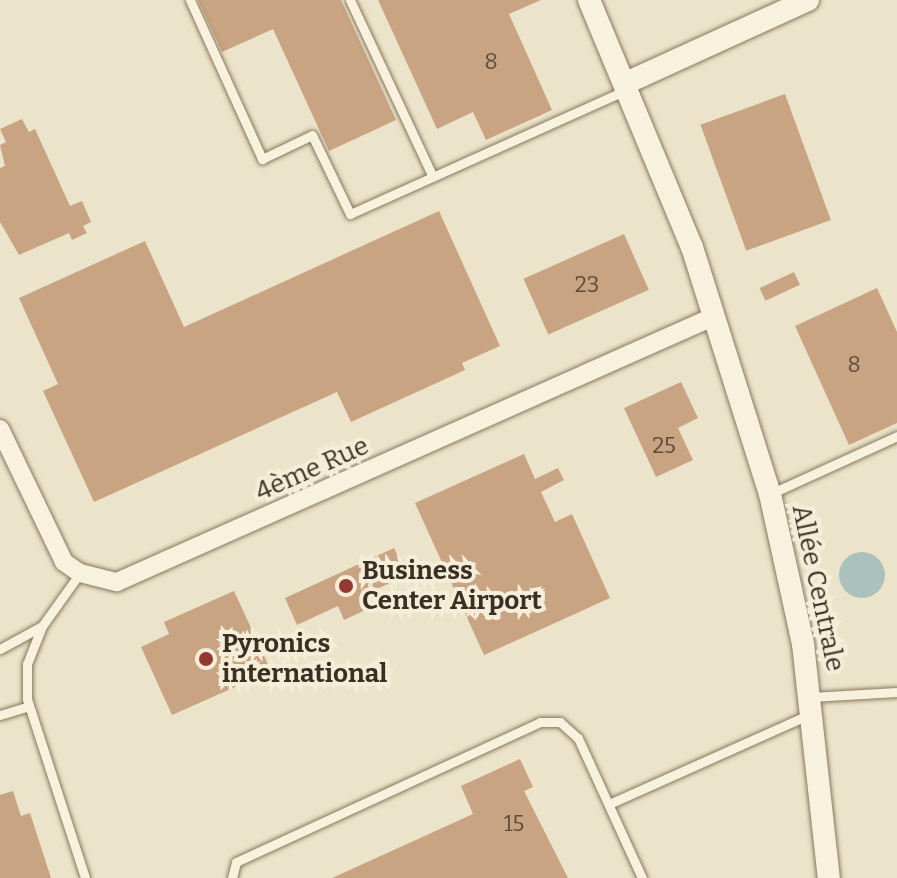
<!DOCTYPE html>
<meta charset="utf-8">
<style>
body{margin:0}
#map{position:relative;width:897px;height:878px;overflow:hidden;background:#ece4ca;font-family:Bitter,serif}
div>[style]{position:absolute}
.water>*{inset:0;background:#aac1bc}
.round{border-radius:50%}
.building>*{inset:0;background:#c8a482;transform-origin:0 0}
.roads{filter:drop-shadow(0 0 2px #88785f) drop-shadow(0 0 2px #88785f)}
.service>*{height:9px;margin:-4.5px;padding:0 4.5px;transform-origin:4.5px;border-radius:4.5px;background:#f7f1dd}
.minor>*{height:18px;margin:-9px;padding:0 9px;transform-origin:9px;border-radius:9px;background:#f7f1dd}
.tertiary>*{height:22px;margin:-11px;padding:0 11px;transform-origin:11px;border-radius:11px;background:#f7f1dd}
.dots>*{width:22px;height:22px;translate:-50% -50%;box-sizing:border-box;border:4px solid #f4eed9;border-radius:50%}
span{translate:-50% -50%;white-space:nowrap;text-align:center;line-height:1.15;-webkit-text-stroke:8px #f4eed9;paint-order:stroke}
.number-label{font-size:22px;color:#5e4c3a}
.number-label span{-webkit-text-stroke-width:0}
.street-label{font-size:26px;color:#3a2f22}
.poi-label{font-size:26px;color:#3a2f22;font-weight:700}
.left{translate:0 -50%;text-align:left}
</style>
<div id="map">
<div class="water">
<div class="round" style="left:839px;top:552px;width:46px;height:46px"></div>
</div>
<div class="building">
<div style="clip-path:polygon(198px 0,341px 0,396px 120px,329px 151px,273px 29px,222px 52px)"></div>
<div style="clip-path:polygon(378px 0,541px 0,509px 14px,552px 110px,486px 140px,473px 112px,437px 129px)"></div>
<div style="left:785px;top:94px;width:134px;height:90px;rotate:70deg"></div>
<div style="clip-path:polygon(22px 119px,29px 132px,35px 129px,70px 206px,82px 201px,91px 222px,83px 226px,87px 233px,72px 240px,69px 233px,19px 255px,0 222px,0 168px,5px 166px,0 145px,6px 142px,0 129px)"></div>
<div style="clip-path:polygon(439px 211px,500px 346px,462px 363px,465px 370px,351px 422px,337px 392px,94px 502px,43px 391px,58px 384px,19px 298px,145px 241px,184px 327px)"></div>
<div style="left:624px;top:234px;width:61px;height:110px;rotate:66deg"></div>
<div style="left:794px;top:272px;width:14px;height:38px;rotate:65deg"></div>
<div style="clip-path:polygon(877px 288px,897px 332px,897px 423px,849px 445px,795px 326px)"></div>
<div style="clip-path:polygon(681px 382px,698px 418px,678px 428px,693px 460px,656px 477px,624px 408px)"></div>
<div style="clip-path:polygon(524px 454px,535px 479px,558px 468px,564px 480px,541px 492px,555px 522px,572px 514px,610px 598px,484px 655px,415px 503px)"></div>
<div style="clip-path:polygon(394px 548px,407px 575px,366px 594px,372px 607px,344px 620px,338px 606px,297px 625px,285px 598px)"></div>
<div style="clip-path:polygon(234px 591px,271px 671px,172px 715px,141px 647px,169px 634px,164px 622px)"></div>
<div style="clip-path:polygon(520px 759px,533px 787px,524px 791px,568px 878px,332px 878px,473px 814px,461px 786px)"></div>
<div style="clip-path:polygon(13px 791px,21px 816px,30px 813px,51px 878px,0 878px,0 795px)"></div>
</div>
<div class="roads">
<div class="service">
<div style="left:190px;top:0;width:175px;rotate:65.6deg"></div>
<div style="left:262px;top:159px;width:55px;rotate:-25.6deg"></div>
<div style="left:312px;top:135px;width:88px;rotate:64.3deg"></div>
<div style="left:350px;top:214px;width:303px;rotate:-24.2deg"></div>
<div style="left:350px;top:0;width:195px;rotate:64.9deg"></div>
<div style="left:770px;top:494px;width:140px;rotate:-24.5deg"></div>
<div style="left:80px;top:573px;width:65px;rotate:125.6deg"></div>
<div style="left:42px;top:626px;width:41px;rotate:111.5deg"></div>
<div style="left:27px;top:664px;width:35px;rotate:90deg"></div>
<div style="left:27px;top:699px;width:188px;rotate:72deg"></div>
<div style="left:0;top:649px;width:48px;rotate:-28.7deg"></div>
<div style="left:811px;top:697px;width:86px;rotate:-3.3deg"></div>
<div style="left:0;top:715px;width:30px;rotate:-17deg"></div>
<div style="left:609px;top:804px;width:220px;rotate:-24.1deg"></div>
<div style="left:232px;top:878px;width:16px;rotate:-76deg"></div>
<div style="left:236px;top:862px;width:335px;rotate:-24.7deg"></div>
<div style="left:540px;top:722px;width:20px"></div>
<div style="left:560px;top:722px;width:24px;rotate:42deg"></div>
<div style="left:578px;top:738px;width:154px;rotate:65.4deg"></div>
</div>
<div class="minor">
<div style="left:0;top:429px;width:148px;rotate:64.3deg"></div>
<div style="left:64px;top:562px;width:19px;rotate:35deg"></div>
<div style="left:80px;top:573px;width:38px;rotate:14deg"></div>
<div style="left:117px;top:582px;width:654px;rotate:-23.98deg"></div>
</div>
<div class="tertiary">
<div style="left:589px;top:0;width:268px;rotate:67.4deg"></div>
<div style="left:692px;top:247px;width:259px;rotate:72.5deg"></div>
<div style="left:770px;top:494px;width:154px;rotate:77.6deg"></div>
<div style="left:803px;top:644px;width:235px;rotate:83.7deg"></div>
<div style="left:626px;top:83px;width:200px;rotate:-24.5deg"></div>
</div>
</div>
<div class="dots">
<div style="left:346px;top:586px;background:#943832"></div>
<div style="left:206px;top:659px;background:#943832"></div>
</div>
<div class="number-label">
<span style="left:491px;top:62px">8</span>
<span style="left:587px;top:285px">23</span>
<span style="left:854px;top:365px">8</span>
<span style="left:664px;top:446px">25</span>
<span style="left:514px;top:824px">15</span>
</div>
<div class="street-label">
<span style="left:312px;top:469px;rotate:-24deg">4ème Rue</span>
<span style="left:818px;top:588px;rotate:78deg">Allée Centrale</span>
</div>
<div class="poi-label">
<span class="left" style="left:362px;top:586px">Business<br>Center Airport</span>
<span class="left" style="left:222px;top:659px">Pyronics<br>international</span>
</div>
</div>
